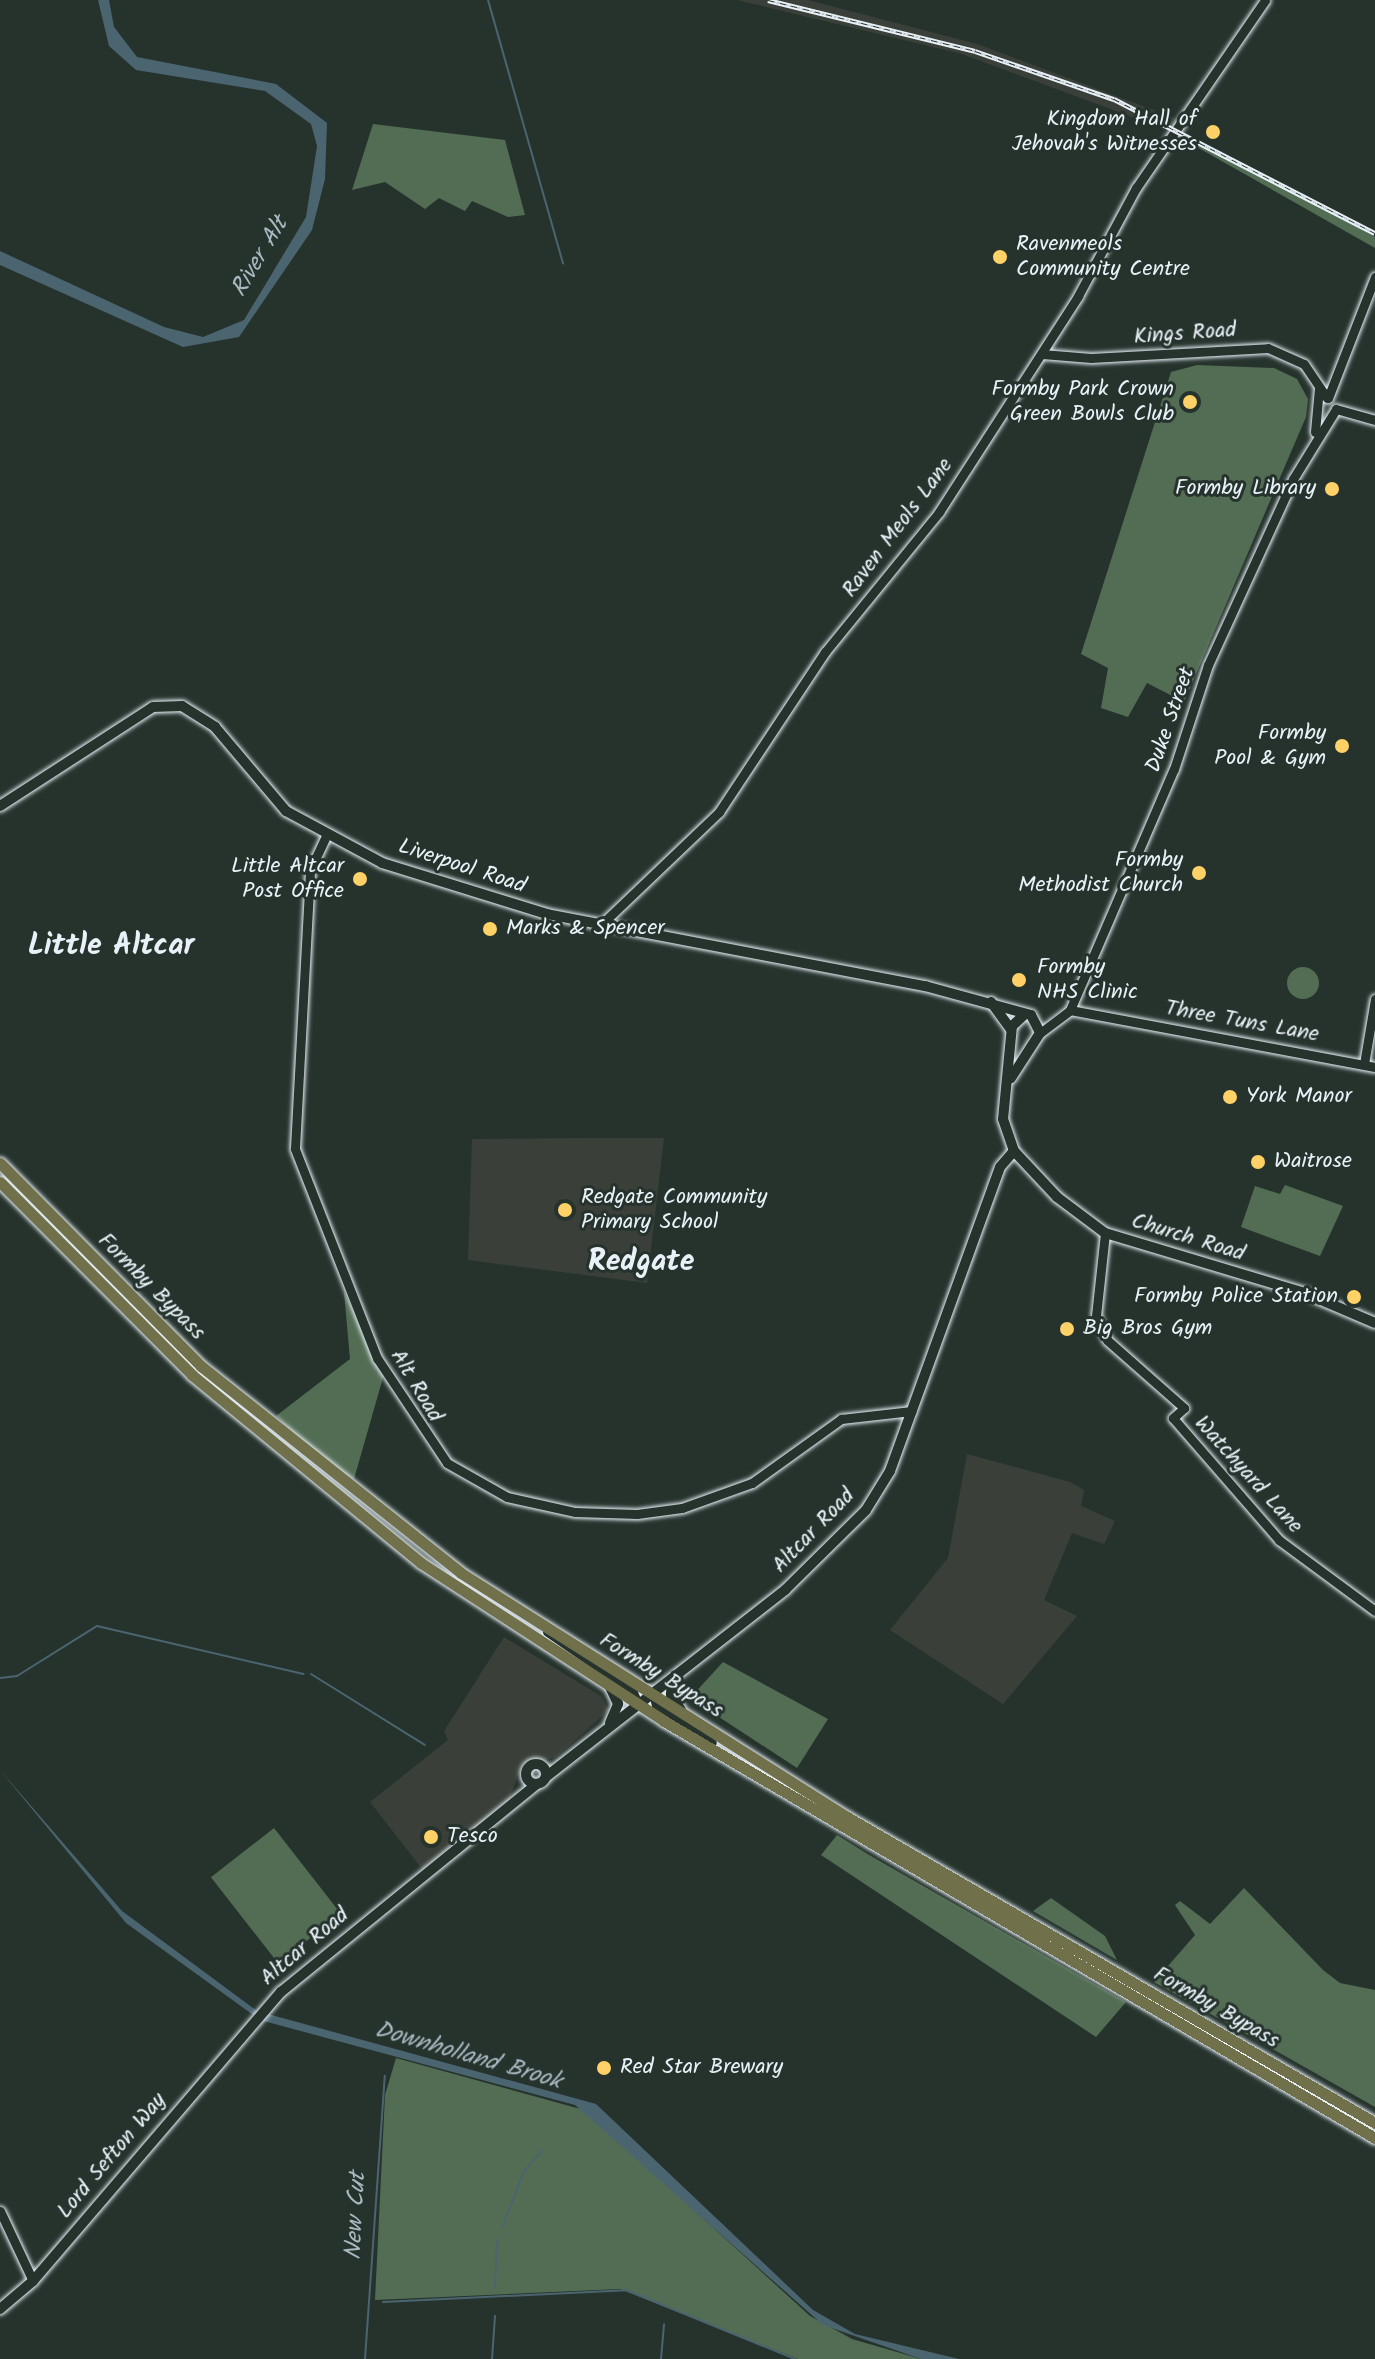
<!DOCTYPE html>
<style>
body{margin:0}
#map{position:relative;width:1375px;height:2359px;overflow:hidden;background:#26332d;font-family:Kalam,sans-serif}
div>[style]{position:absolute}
.built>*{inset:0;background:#3a4039}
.green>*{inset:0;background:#536d54;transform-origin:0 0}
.round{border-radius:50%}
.water>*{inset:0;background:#4b6570}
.stream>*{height:2px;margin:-1px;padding:0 1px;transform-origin:1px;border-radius:1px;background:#4b6570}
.roads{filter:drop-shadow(0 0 2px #e8f1f8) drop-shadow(0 0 2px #e8f1f8)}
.tertiary>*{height:9px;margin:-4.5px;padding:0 4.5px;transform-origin:4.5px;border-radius:4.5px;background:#26332d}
.secondary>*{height:10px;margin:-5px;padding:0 5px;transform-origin:5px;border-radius:5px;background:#26332d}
.secondary>.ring{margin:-5px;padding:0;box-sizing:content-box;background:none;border:10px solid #26332d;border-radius:50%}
.trunk>*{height:11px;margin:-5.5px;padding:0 5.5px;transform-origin:5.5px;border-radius:5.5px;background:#70704a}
.rail>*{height:5px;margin-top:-2.5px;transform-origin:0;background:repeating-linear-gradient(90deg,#26332d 0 6px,#e8f1f8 0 12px);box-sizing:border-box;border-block:2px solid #e8f1f8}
.dots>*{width:22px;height:22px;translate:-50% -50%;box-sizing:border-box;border:4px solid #26332d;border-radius:50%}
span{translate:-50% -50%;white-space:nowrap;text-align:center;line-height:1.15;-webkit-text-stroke:6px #26332d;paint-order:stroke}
.poi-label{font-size:22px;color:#e8f1f8}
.right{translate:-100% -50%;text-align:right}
.left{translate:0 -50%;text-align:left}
.street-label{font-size:22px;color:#e8f1f8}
.water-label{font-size:24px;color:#a9b9c2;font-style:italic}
.district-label{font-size:30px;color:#e8f1f8;font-weight:700}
</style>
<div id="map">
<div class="built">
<div style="clip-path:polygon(737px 0,808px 0,977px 44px,1180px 120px,1172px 132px,962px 54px)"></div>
<div style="clip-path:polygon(582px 1138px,664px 1138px,647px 1283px,468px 1260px,472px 1139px)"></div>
<div style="clip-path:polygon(967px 1454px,1070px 1482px,1084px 1490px,1081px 1506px,1115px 1521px,1104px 1544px,1072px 1533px,1044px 1600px,1077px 1616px,1003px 1704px,890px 1630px,948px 1558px)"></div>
<div style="clip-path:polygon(504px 1637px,601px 1696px,609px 1710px,556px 1757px,522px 1765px,507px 1805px,423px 1870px,370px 1802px,448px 1740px,444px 1731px)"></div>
</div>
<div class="green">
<div style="clip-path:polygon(373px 124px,505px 140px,525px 215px,508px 217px,472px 201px,465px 211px,439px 198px,425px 209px,385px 182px,352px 190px)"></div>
<div style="clip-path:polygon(1181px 138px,1245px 164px,1375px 237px,1375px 248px)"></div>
<div style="clip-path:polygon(1197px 365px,1274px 368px,1297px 379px,1308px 399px,1306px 417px,1184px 702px,1147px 683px,1128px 717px,1101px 708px,1108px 668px,1081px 654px,1171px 372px)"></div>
<div class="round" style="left:1287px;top:967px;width:32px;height:32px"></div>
<div style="clip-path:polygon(1285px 1185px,1343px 1206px,1320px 1256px,1241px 1227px,1255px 1186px,1280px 1194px)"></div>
<div style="clip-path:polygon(344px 1292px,384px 1374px,354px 1479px,330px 1467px,276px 1416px,350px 1359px)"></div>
<div style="clip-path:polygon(723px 1662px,828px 1719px,797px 1768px,690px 1698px)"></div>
<div style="left:274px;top:1828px;width:109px;height:80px;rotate:52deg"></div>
<div style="clip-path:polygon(837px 1835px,869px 1855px,1126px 2002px,1096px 2037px,821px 1855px)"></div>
<div style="clip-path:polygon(1244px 1888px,1323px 1970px,1340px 1983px,1375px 1990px,1375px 2107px,1154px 1982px,1195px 1935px,1175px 1905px,1180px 1901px,1210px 1924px)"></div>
<div style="clip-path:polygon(1051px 1898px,1105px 1936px,1117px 1960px,1033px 1911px)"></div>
<div style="clip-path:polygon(396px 2058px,584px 2110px,810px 2316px,852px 2339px,921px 2359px,798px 2359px,620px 2289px,375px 2300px,385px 2095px)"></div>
</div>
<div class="water">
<div style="clip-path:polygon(98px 0,109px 0,114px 27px,137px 57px,276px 84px,327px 123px,325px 179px,312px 230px,239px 337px,183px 347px,0 265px,0 251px,164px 327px,203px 337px,244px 320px,306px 217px,317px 146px,311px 124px,265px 91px,136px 70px,109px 46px)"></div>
<div style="clip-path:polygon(0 1770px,122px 1911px,257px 2011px,596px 2104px,813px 2310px,855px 2334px,959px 2359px,921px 2359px,823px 2325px,575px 2105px,260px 2020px,126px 1923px)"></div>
</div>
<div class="stream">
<div style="left:488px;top:0;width:274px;rotate:74.1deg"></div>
<div style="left:311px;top:1674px;width:134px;rotate:31.9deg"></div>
<div style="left:0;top:1678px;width:17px;rotate:-7deg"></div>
<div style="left:17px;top:1676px;width:94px;rotate:-32deg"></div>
<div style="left:97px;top:1626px;width:212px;rotate:13.1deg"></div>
<div style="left:503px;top:2226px;width:59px;rotate:-69.1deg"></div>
<div style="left:524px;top:2171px;width:27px;rotate:-48deg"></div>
<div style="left:495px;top:2288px;width:49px;rotate:-87.7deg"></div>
<div style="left:383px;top:2302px;width:243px;rotate:-2.8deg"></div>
<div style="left:626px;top:2290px;width:183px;rotate:22.2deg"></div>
<div style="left:365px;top:2359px;width:284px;rotate:-86deg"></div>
<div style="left:492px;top:2359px;width:43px;rotate:-86deg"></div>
<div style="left:661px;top:2359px;width:35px;rotate:-85deg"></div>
</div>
<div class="roads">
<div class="tertiary">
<div style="left:1042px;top:354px;width:49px;rotate:4.7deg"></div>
<div style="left:1091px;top:358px;width:177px;rotate:-3.2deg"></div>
<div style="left:1268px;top:348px;width:39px;rotate:24deg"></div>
<div style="left:1304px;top:364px;width:41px;rotate:55.9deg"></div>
<div style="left:1328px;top:398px;width:130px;rotate:-68.8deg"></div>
<div style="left:1336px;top:409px;width:41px;rotate:15.8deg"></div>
<div style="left:1315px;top:432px;width:44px;rotate:-84.8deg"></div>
<div style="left:326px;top:836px;width:38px;rotate:115deg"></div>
<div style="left:310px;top:871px;width:278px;rotate:93.1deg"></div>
<div style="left:295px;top:1149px;width:225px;rotate:68.6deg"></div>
<div style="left:377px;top:1358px;width:126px;rotate:56.3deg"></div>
<div style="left:447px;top:1463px;width:69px;rotate:29.5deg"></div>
<div style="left:507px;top:1497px;width:70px;rotate:12.4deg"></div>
<div style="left:575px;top:1512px;width:62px;rotate:1.8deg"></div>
<div style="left:637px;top:1514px;width:45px;rotate:-7.6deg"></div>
<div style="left:682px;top:1508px;width:74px;rotate:-19.7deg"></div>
<div style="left:752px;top:1483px;width:110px;rotate:-35.7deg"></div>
<div style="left:841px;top:1419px;width:71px;rotate:-6.4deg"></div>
<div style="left:605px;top:921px;width:158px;rotate:-43.7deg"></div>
<div style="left:719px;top:812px;width:192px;rotate:-56.5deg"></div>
<div style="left:825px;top:652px;width:181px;rotate:-50.8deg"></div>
<div style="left:939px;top:512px;width:257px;rotate:-57.2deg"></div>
<div style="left:1078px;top:296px;width:123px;rotate:-61.8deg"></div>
<div style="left:1136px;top:188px;width:228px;rotate:-55.5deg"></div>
<div style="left:1070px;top:1010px;width:262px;rotate:-66.7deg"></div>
<div style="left:1174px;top:769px;width:109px;rotate:-71.9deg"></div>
<div style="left:1208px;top:665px;width:205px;rotate:-65.4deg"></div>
<div style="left:1293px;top:479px;width:82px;rotate:-58.4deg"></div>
<div style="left:1040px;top:1033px;width:38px;rotate:-37deg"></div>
<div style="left:1070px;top:1010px;width:310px;rotate:10.6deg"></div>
<div style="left:1364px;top:1064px;width:66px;rotate:-80.4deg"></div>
<div style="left:1105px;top:1233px;width:83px;rotate:96.2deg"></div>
<div style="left:1096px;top:1316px;width:26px;rotate:65deg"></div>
<div style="left:1107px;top:1340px;width:103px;rotate:41.4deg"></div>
<div style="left:1184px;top:1408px;width:15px;rotate:138deg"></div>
<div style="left:1173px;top:1418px;width:162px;rotate:49deg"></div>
<div style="left:1279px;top:1540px;width:119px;rotate:36.5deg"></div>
<div style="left:0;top:2211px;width:77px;rotate:64.8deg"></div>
</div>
<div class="secondary">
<div style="left:0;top:806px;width:182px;rotate:-32.9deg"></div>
<div style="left:153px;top:707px;width:29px;rotate:-2deg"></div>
<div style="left:182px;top:706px;width:39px;rotate:32deg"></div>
<div style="left:215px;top:727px;width:110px;rotate:49.8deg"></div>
<div style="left:286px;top:811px;width:109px;rotate:28.4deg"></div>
<div style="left:382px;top:863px;width:173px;rotate:17.2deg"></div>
<div style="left:547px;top:914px;width:385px;rotate:10.8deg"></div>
<div style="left:925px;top:986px;width:110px;rotate:15.3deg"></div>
<div style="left:1031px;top:1015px;width:20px;rotate:63deg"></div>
<div style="left:1040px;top:1033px;width:54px;rotate:122.8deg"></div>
<div style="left:991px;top:1002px;width:34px;rotate:54deg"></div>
<div style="left:1025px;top:1014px;width:18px;rotate:137deg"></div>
<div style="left:1012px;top:1026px;width:93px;rotate:95.5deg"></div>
<div style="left:1003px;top:1119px;width:34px;rotate:71deg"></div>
<div style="left:1014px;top:1151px;width:63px;rotate:46.9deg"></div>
<div style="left:1057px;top:1197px;width:60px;rotate:36.9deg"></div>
<div style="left:1105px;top:1233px;width:209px;rotate:16.7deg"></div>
<div style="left:1305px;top:1293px;width:76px;rotate:23.2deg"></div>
<div style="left:548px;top:1632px;width:102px;rotate:34.6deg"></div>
<div style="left:632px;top:1690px;width:16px;rotate:68deg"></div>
<div style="left:672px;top:1679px;width:16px;rotate:94deg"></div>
<div style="left:671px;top:1695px;width:18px;rotate:56deg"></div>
<div style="left:654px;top:1693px;width:13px;rotate:77deg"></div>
<div style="left:657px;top:1706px;width:66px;rotate:33.9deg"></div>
<div style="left:610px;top:1723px;width:21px;rotate:-67deg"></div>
<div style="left:618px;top:1704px;width:19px;rotate:-115deg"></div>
<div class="ring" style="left:526px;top:1764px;width:10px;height:10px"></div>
<div style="left:547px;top:1776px;width:303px;rotate:-38deg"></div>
<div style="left:786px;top:1589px;width:112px;rotate:-44.6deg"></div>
<div style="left:866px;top:1510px;width:46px;rotate:-58.4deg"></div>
<div style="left:890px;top:1471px;width:323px;rotate:-70.1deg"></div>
<div style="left:1000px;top:1167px;width:21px;rotate:-49deg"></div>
<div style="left:0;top:2309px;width:43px;rotate:-40.3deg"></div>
<div style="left:33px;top:2281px;width:381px;rotate:-49.4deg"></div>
<div style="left:281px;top:1992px;width:330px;rotate:-39.1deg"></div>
</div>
<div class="trunk">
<div style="left:0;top:1163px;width:286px;rotate:45.3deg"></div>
<div style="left:201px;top:1366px;width:332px;rotate:38.5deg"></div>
<div style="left:461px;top:1573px;width:457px;rotate:32.3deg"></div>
<div style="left:847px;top:1817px;width:610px;rotate:30.09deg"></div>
<div style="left:0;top:1182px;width:272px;rotate:45.1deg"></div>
<div style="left:192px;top:1375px;width:296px;rotate:39.4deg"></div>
<div style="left:421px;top:1563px;width:290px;rotate:33deg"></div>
<div style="left:664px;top:1721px;width:824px;rotate:30.39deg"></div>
</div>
</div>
<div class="rail">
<div style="left:768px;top:0;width:213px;rotate:13.8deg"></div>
<div style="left:975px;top:51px;width:147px;rotate:19.1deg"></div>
<div style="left:1114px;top:99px;width:293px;rotate:27.2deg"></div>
</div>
<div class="dots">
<div style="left:1213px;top:132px;background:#ffd166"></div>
<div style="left:1000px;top:257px;background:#ffd166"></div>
<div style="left:1190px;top:402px;background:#ffd166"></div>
<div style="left:1332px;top:489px;background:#ffd166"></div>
<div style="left:1342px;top:746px;background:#ffd166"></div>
<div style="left:1199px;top:873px;background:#ffd166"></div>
<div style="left:360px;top:879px;background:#ffd166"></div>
<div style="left:490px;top:929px;background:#ffd166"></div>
<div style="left:1019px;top:980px;background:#ffd166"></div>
<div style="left:1230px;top:1097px;background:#ffd166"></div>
<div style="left:1258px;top:1162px;background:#ffd166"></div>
<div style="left:565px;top:1210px;background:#ffd166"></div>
<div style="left:1354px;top:1297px;background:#ffd166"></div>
<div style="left:1067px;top:1329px;background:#ffd166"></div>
<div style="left:431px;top:1837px;background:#ffd166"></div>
<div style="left:604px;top:2068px;background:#ffd166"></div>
</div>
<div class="poi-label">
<span class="right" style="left:1197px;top:132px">Kingdom Hall of<br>Jehovah's Witnesses</span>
<span class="left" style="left:1016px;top:257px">Ravenmeols<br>Community Centre</span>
<span class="right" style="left:1174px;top:402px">Formby Park Crown<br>Green Bowls Club</span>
<span class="right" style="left:1316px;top:489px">Formby Library</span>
<span class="right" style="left:1326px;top:746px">Formby<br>Pool &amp; Gym</span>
<span class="right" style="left:1183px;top:873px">Formby<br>Methodist Church</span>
<span class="right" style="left:344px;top:879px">Little Altcar<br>Post Office</span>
<span class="left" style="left:506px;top:929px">Marks &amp; Spencer</span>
<span class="left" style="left:1037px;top:980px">Formby<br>NHS Clinic</span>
<span class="left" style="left:1246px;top:1097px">York Manor</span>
<span class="left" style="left:1274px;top:1162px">Waitrose</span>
<span class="left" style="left:581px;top:1210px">Redgate Community<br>Primary School</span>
<span class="right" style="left:1338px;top:1297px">Formby Police Station</span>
<span class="left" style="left:1083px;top:1329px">Big Bros Gym</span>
<span class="left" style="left:447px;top:1837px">Tesco</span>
<span class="left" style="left:620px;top:2068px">Red Star Brewary</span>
</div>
<div class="street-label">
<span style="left:1185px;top:334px;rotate:-4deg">Kings Road</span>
<span style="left:898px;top:528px;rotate:-53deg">Raven Meols Lane</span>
<span style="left:1171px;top:720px;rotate:-71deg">Duke Street</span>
<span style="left:462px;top:867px;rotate:18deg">Liverpool Road</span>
<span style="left:1242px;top:1022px;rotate:10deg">Three Tuns Lane</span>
<span style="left:1188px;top:1238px;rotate:17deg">Church Road</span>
<span style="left:151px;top:1287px;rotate:45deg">Formby Bypass</span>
<span style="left:416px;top:1386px;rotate:59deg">Alt Road</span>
<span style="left:1248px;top:1475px;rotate:48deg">Watchyard Lane</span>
<span style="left:814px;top:1531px;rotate:-46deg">Altcar Road</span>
<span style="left:661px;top:1676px;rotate:32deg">Formby Bypass</span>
<span style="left:305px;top:1947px;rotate:-40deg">Altcar Road</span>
<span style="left:1216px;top:2008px;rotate:30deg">Formby Bypass</span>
<span style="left:112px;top:2156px;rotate:-50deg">Lord Sefton Way</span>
</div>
<div class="water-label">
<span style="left:260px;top:257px;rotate:-59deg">River Alt</span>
<span style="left:468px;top:2056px;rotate:16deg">Downholland Brook</span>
<span style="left:356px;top:2216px;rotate:-87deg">New Cut</span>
</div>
<div class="district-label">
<span style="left:111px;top:946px">Little Altcar</span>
<span style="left:641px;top:1262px">Redgate</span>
</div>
</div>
